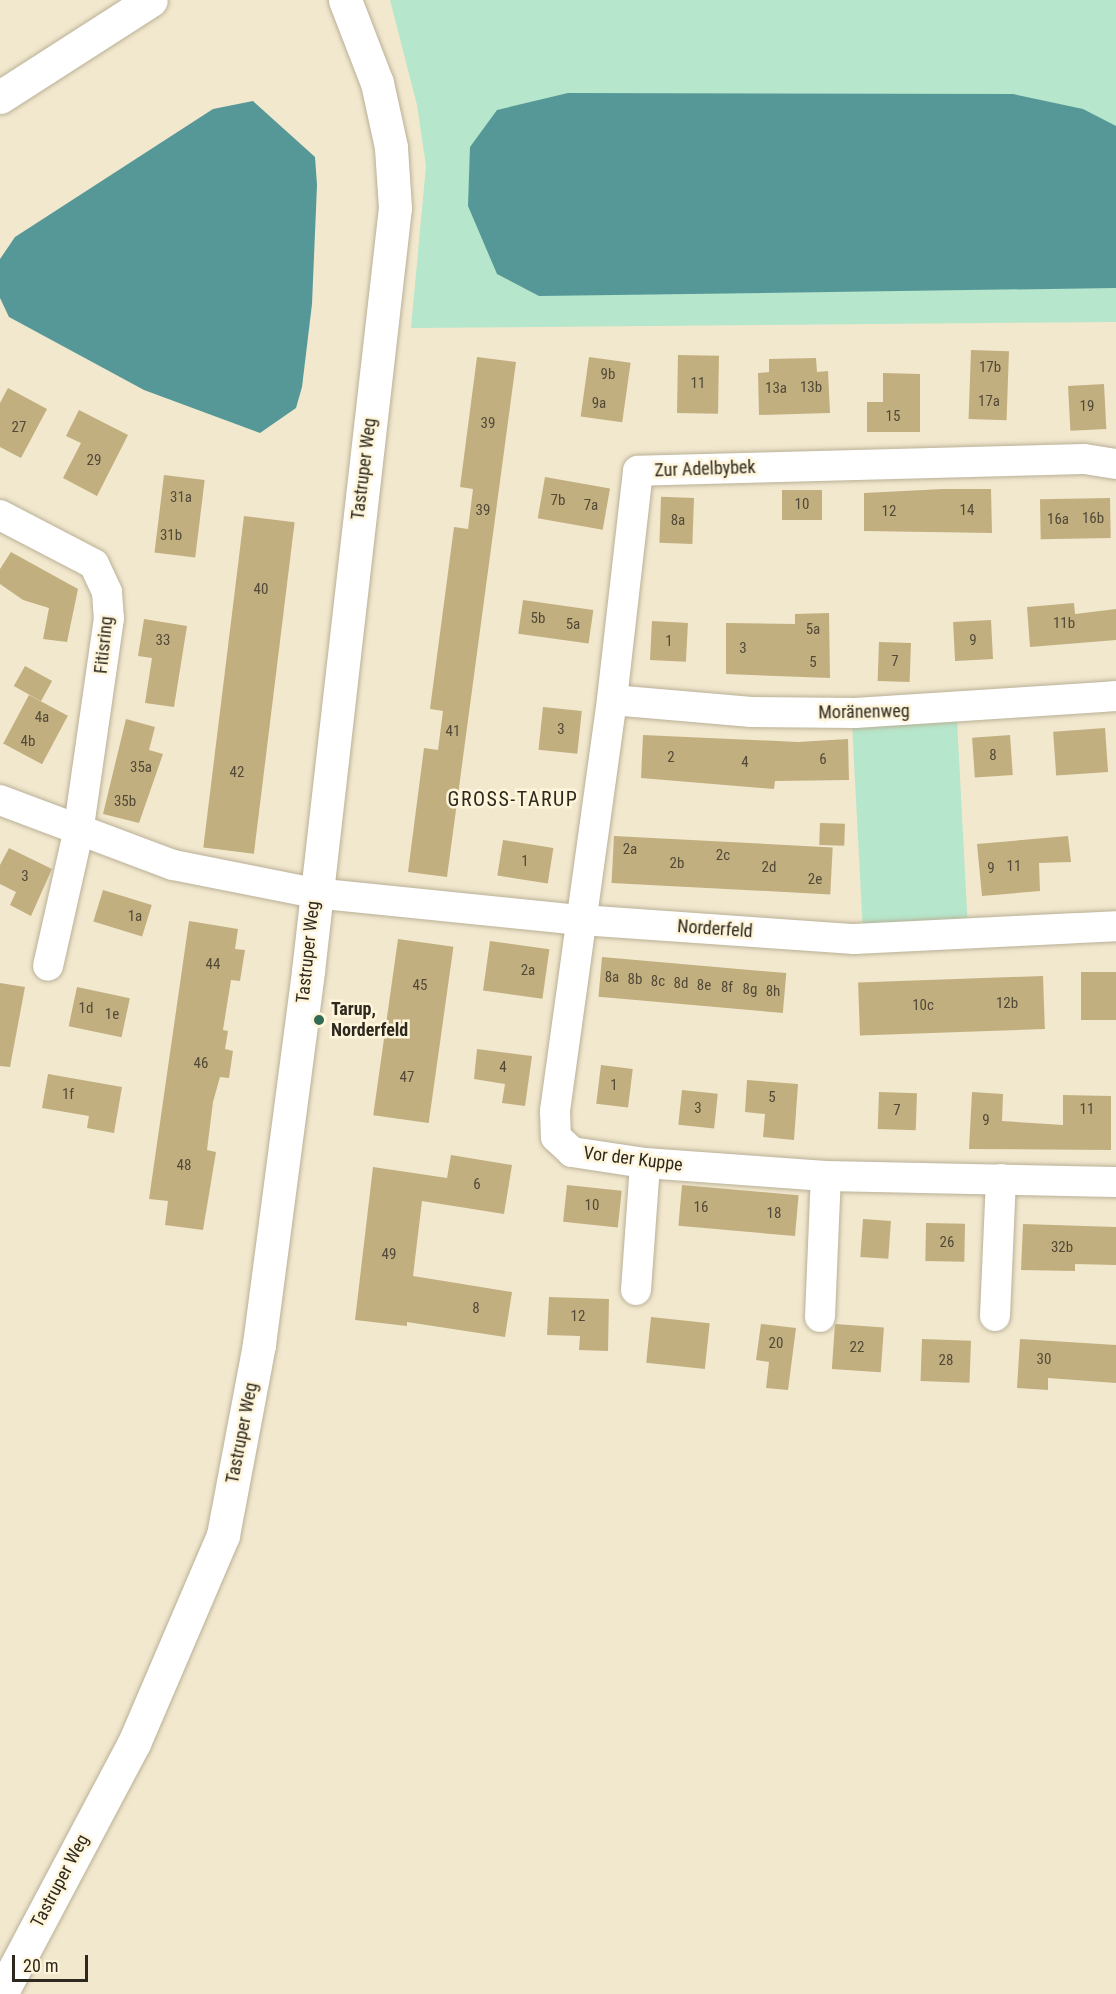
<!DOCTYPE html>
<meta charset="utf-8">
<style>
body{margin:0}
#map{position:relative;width:1116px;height:1994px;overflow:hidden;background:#f2e8ce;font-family:"Roboto Condensed",sans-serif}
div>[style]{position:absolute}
.green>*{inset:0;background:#b6e6cb;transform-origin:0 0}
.water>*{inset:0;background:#569898}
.building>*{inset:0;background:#c2af80;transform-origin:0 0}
.roads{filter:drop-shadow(0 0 2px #b9b097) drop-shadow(0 0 2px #b9b097)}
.minor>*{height:30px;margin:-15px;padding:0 15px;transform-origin:15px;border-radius:15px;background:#fff}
.tertiary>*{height:33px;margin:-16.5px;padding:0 16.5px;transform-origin:16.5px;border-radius:16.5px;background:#fff}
.secondary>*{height:33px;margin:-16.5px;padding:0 16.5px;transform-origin:16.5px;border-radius:16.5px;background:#fff}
.dots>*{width:16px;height:16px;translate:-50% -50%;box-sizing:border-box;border:3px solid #fff5db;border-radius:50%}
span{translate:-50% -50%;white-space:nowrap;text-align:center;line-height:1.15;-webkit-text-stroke:5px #fff5db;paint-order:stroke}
.number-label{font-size:15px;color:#524a37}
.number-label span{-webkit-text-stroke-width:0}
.street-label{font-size:18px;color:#2d291f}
.poi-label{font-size:18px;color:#2d291f;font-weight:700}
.left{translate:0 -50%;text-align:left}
.neighbourhood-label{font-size:20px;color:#2d291f;letter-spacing:1.5px}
.scale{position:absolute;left:12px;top:1955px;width:76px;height:27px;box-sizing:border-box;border:3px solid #2d291f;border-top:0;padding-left:8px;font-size:18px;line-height:21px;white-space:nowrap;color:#2d291f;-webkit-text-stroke:4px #fff5db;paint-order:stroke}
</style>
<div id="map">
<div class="green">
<div style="clip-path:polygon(390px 0,1116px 0,1116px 322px,411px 328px,426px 166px,417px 105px)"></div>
<div style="left:957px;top:720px;width:201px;height:105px;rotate:87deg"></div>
</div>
<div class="water">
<div style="clip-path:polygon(568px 93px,1013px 94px,1083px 109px,1116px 126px,1116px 288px,539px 296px,497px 274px,468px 206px,470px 147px,497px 110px)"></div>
<div style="clip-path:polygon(253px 101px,315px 157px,317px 185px,312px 304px,302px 387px,296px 408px,260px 433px,144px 390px,9px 317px,0 298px,0 259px,15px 237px,213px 109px)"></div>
</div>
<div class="building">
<div style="left:971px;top:350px;width:38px;height:69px;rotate:2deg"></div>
<div style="left:678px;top:355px;width:41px;height:58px;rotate:1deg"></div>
<div style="clip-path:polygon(477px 357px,516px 362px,447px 877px,408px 872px,424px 748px,438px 750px,443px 711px,430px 709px,454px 527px,468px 529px,473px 489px,460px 487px)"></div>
<div style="left:589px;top:357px;width:42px;height:60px;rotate:8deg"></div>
<div style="clip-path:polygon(816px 358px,817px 372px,828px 371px,830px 413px,759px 415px,758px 373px,769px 372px,769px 359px)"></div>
<div style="clip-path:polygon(883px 373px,920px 374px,920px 432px,867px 432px,867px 402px,883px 402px)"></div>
<div style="left:1104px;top:384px;width:45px;height:36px;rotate:87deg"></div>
<div style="clip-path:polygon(8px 388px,47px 409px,21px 458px,0 447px,0 403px)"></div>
<div style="clip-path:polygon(79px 410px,128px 435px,97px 496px,63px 478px,81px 443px,66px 436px)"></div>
<div style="left:164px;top:475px;width:41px;height:78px;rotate:7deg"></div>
<div style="left:545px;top:477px;width:66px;height:42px;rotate:10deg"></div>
<div style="clip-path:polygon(943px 489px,991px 489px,992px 533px,864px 531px,864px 493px)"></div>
<div style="left:822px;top:490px;width:30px;height:40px;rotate:90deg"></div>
<div style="left:694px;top:498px;width:46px;height:33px;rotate:92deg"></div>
<div style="left:1110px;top:498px;width:40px;height:70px;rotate:89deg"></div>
<div style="left:244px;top:516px;width:51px;height:334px;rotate:7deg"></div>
<div style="clip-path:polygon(11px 552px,78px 589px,67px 642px,43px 639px,49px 608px,23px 600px,0 584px,0 569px)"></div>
<div style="left:523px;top:600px;width:71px;height:34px;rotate:8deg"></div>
<div style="clip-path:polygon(1074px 603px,1075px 614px,1116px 609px,1116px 640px,1030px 647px,1027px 607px)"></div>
<div style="clip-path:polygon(829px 613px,830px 678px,726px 674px,726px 623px,795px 624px,795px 614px)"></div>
<div style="clip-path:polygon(144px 619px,187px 626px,174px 707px,145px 703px,152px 658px,138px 656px)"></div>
<div style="left:991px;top:620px;width:39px;height:38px;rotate:87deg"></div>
<div style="left:652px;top:621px;width:36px;height:39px;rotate:3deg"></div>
<div style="left:879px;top:642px;width:32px;height:39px;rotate:2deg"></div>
<div style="left:25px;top:666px;width:31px;height:23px;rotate:29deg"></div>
<div style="left:29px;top:695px;width:44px;height:55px;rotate:28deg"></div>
<div style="left:543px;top:707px;width:39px;height:43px;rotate:6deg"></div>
<div style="clip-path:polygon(126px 719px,155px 727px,149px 750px,163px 754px,139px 823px,103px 814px)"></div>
<div style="left:1105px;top:728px;width:44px;height:52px;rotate:86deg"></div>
<div style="clip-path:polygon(643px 735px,798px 742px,848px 739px,849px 780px,775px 781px,774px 789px,641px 778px)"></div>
<div style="left:1010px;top:735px;width:40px;height:38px;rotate:86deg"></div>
<div style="left:820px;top:823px;width:25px;height:22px;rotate:2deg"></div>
<div style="left:614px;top:836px;width:219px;height:47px;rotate:3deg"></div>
<div style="clip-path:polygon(1068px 836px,1071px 862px,1039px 863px,1040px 891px,982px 896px,977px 844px)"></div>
<div style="left:503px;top:840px;width:51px;height:36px;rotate:9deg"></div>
<div style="clip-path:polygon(9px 848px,52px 869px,31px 916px,10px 905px,16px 892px,0 884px,0 865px)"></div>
<div style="left:103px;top:890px;width:51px;height:33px;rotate:17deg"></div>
<div style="clip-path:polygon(189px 921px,238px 929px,235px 949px,245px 950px,240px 981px,231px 980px,223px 1030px,228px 1031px,225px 1049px,233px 1051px,229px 1078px,220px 1077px,213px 1102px,207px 1150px,216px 1152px,203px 1230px,165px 1225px,168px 1201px,149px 1199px)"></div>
<div style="left:398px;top:939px;width:56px;height:178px;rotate:8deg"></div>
<div style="left:490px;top:941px;width:60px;height:50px;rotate:8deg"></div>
<div style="left:602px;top:957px;width:185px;height:40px;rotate:5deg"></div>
<div style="left:1116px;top:972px;width:48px;height:35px;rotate:90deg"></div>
<div style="left:1043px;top:976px;width:53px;height:185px;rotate:88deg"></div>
<div style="clip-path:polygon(0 983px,25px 987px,10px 1067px,0 1066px)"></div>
<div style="left:77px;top:987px;width:54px;height:40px;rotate:12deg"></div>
<div style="clip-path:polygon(477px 1049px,532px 1056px,525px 1106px,502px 1103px,505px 1084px,474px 1079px)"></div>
<div style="left:601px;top:1065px;width:32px;height:39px;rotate:7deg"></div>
<div style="clip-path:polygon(48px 1074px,122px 1087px,114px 1133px,87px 1128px,89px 1116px,42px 1108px)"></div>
<div style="clip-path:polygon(747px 1080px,798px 1084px,794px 1140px,763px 1137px,765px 1114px,745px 1112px)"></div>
<div style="left:682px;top:1090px;width:36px;height:35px;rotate:6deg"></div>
<div style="left:879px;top:1092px;width:38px;height:37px;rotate:2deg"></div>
<div style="clip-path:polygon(972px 1092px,1003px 1094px,1002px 1121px,1063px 1125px,1063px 1095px,1111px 1096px,1111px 1150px,969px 1149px)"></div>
<div style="clip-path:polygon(451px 1155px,512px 1165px,504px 1214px,422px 1201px,413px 1276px,512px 1292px,505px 1337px,407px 1322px,407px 1326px,355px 1320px,373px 1167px,447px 1178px)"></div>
<div style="left:567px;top:1185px;width:55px;height:37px;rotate:6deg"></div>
<div style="left:682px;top:1185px;width:117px;height:41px;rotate:5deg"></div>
<div style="left:863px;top:1219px;width:28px;height:38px;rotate:4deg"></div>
<div style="left:926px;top:1223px;width:39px;height:38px;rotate:1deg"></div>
<div style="clip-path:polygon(1023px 1224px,1116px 1227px,1116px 1265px,1075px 1264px,1075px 1271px,1021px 1270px)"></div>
<div style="clip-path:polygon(549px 1297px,609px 1299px,608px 1351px,579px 1350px,580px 1336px,547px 1335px)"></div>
<div style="left:651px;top:1317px;width:59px;height:46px;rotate:6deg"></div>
<div style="clip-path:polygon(761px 1324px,796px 1328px,788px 1390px,766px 1388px,769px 1362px,756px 1360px)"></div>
<div style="left:835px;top:1324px;width:49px;height:45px;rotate:4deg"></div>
<div style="left:922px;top:1339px;width:49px;height:42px;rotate:2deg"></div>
<div style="clip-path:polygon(1020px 1339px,1116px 1345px,1116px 1383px,1048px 1378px,1048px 1390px,1017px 1388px)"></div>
</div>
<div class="roads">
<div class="minor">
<div style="left:1116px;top:464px;width:32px;rotate:-171deg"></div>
<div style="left:1084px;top:459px;width:446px;rotate:178.5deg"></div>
<div style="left:638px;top:471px;width:230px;rotate:96.5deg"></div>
<div style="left:612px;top:700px;width:415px;rotate:97.9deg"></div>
<div style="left:555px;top:1111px;width:26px;rotate:88deg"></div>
<div style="left:556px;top:1137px;width:22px;rotate:43deg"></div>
<div style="left:572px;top:1152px;width:74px;rotate:8.6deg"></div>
<div style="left:645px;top:1163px;width:181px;rotate:4.1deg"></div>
<div style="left:826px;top:1176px;width:290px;rotate:1.2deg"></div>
<div style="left:0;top:515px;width:106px;rotate:27.5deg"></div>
<div style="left:94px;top:564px;width:31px;rotate:65deg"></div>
<div style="left:107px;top:592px;width:26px;rotate:86deg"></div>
<div style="left:109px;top:618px;width:217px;rotate:98.2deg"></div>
<div style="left:78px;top:833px;width:136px;rotate:102.7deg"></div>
<div style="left:612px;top:700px;width:140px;rotate:4.9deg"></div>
<div style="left:751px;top:712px;width:104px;rotate:0.6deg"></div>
<div style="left:855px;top:713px;width:262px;rotate:-3.7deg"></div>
<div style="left:0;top:800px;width:185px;rotate:20.6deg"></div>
<div style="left:173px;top:865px;width:144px;rotate:11.2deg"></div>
<div style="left:314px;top:893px;width:268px;rotate:5.8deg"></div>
<div style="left:581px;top:920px;width:274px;rotate:4deg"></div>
<div style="left:854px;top:939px;width:262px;rotate:-2.8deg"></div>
<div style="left:636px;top:1290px;width:127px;rotate:-85.9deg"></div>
<div style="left:995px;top:1316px;width:137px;rotate:-87.5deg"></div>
<div style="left:820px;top:1317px;width:141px;rotate:-87.6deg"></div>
</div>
<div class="tertiary">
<div style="left:1px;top:1994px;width:284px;rotate:-62.1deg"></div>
<div style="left:134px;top:1743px;width:226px;rotate:-66.8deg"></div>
<div style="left:223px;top:1535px;width:194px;rotate:-79.3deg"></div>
<div style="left:259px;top:1344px;width:376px;rotate:-82.5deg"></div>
<div style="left:308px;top:971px;width:768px;rotate:-83.5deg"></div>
<div style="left:395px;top:208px;width:61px;rotate:-93.8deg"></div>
<div style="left:391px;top:147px;width:66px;rotate:-102.3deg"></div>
<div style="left:377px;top:83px;width:89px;rotate:-111.1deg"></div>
</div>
<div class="secondary">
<div style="left:0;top:97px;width:179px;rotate:-32.7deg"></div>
</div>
</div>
<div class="dots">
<div style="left:319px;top:1020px;background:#326b53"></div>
</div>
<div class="number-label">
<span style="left:990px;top:368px">17b</span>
<span style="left:608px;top:375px">9b</span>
<span style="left:698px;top:384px">11</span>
<span style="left:811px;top:388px">13b</span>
<span style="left:776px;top:389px">13a</span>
<span style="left:989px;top:402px">17a</span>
<span style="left:599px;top:404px">9a</span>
<span style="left:1087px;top:407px">19</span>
<span style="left:893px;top:417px">15</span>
<span style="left:488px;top:424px">39</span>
<span style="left:19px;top:428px">27</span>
<span style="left:94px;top:461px">29</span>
<span style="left:181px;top:498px">31a</span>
<span style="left:558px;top:501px">7b</span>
<span style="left:802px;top:505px">10</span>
<span style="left:591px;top:506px">7a</span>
<span style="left:483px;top:511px">39</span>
<span style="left:967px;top:511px">14</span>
<span style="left:889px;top:512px">12</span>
<span style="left:1093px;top:519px">16b</span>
<span style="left:1058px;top:520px">16a</span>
<span style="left:678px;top:521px">8a</span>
<span style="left:171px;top:536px">31b</span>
<span style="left:261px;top:590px">40</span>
<span style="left:538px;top:619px">5b</span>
<span style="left:1064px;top:624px">11b</span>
<span style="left:573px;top:625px">5a</span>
<span style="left:813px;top:630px">5a</span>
<span style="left:163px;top:641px">33</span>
<span style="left:973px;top:641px">9</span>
<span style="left:669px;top:642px">1</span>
<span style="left:743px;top:649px">3</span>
<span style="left:895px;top:662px">7</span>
<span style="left:813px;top:663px">5</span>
<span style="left:42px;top:718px">4a</span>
<span style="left:561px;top:730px">3</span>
<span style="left:453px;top:732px">41</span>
<span style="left:28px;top:742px">4b</span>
<span style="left:993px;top:756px">8</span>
<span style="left:671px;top:758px">2</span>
<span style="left:823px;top:760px">6</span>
<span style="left:745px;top:763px">4</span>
<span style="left:141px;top:768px">35a</span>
<span style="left:237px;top:773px">42</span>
<span style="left:125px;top:802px">35b</span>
<span style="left:630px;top:850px">2a</span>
<span style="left:723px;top:856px">2c</span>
<span style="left:525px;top:862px">1</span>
<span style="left:677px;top:864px">2b</span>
<span style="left:1014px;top:867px">11</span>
<span style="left:769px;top:868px">2d</span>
<span style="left:991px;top:869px">9</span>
<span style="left:25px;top:877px">3</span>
<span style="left:815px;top:880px">2e</span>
<span style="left:135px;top:917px">1a</span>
<span style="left:213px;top:965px">44</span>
<span style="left:528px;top:971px">2a</span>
<span style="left:612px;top:978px">8a</span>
<span style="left:635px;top:980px">8b</span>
<span style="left:658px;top:982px">8c</span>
<span style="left:681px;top:984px">8d</span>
<span style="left:420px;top:986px">45</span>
<span style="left:704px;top:986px">8e</span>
<span style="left:727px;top:988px">8f</span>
<span style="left:750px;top:990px">8g</span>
<span style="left:773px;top:992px">8h</span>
<span style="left:1007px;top:1004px">12b</span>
<span style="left:923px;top:1006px">10c</span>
<span style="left:86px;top:1009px">1d</span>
<span style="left:112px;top:1015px">1e</span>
<span style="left:201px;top:1064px">46</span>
<span style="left:503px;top:1068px">4</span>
<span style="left:407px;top:1078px">47</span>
<span style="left:614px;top:1086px">1</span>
<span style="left:68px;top:1095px">1f</span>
<span style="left:772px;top:1098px">5</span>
<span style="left:698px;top:1109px">3</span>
<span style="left:1087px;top:1110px">11</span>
<span style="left:897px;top:1111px">7</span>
<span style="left:986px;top:1121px">9</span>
<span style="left:184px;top:1166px">48</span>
<span style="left:477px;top:1185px">6</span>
<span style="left:592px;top:1206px">10</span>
<span style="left:701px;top:1208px">16</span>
<span style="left:774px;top:1214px">18</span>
<span style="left:947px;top:1243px">26</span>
<span style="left:1062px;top:1248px">32b</span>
<span style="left:389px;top:1255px">49</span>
<span style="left:476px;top:1309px">8</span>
<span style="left:578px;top:1317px">12</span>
<span style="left:776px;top:1344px">20</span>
<span style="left:857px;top:1348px">22</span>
<span style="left:1044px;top:1360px">30</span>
<span style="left:946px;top:1361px">28</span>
</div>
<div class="street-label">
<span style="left:364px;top:469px;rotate:-83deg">Tastruper Weg</span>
<span style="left:705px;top:469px;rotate:-2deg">Zur Adelbybek</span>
<span style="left:104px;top:645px;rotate:-84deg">Fitisring</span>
<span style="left:864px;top:712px;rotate:-1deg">Moränenweg</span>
<span style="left:715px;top:929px;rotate:4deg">Norderfeld</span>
<span style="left:308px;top:952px;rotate:-84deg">Tastruper Weg</span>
<span style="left:633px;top:1159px;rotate:7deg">Vor der Kuppe</span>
<span style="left:242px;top:1433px;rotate:-79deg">Tastruper Weg</span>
<span style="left:60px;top:1881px;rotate:-62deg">Tastruper Weg</span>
</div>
<div class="poi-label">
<span class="left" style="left:331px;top:1020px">Tarup,<br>Norderfeld</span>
</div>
<div class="neighbourhood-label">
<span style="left:513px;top:799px">GROSS-TARUP</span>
</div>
<div class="scale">20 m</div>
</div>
